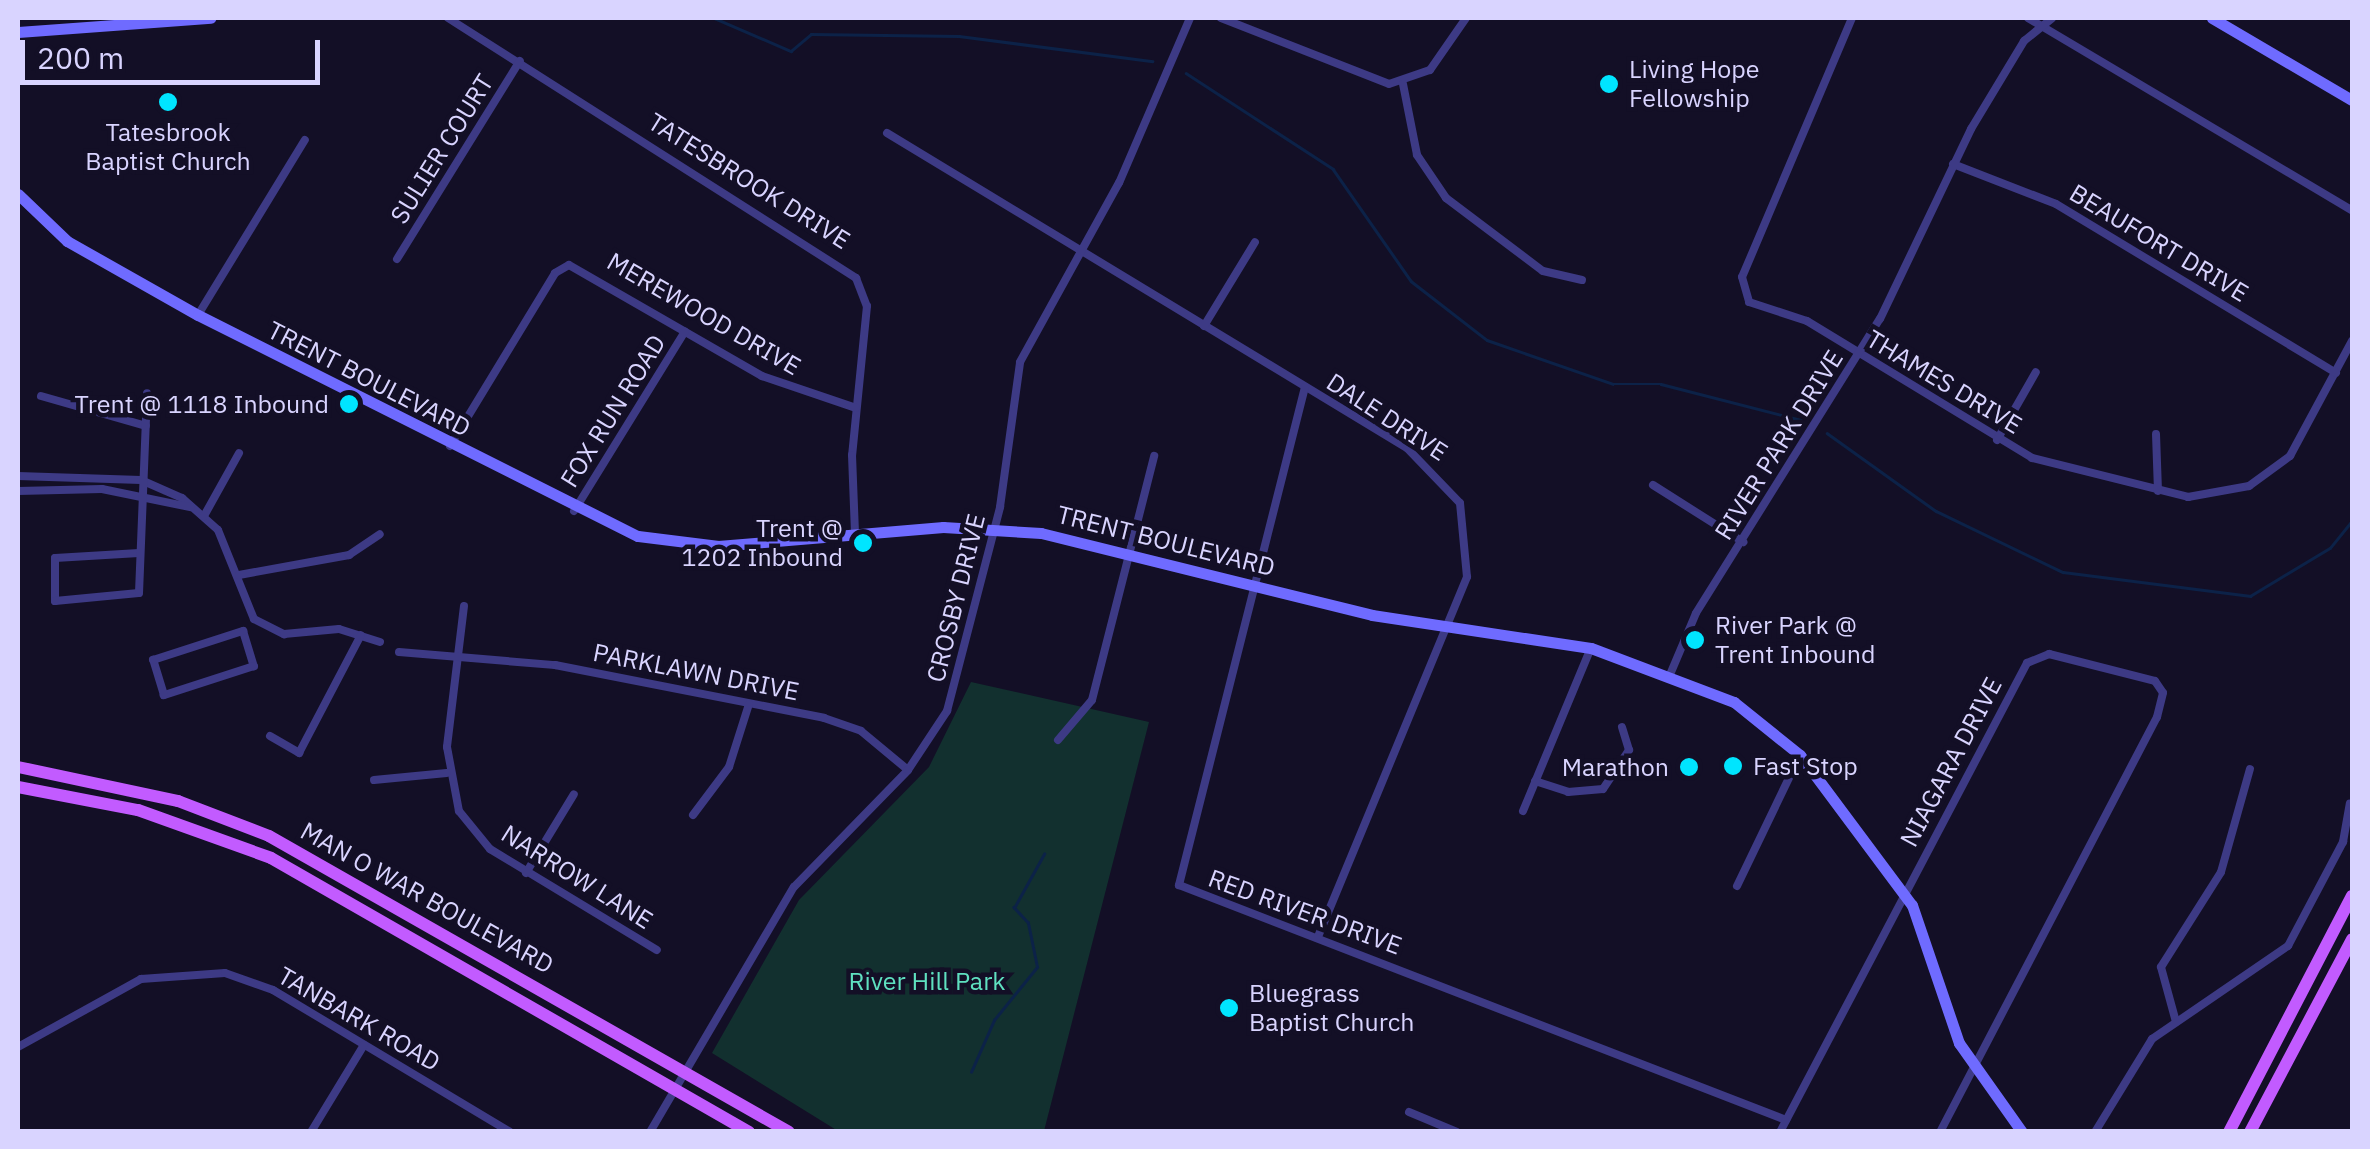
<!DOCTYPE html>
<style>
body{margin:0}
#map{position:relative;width:2370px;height:1149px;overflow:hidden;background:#130f26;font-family:"IBM Plex Sans",sans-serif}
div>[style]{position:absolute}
.green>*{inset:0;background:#12302f}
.stream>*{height:2.5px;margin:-1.25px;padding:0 1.25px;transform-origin:1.25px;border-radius:1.25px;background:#0c2248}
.street>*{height:8px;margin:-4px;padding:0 4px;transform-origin:4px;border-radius:4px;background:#3d3a85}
.secondary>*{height:11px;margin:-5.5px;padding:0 5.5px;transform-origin:5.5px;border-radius:5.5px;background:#6f6bff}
.primary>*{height:12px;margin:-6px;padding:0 6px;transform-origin:6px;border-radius:6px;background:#c25bff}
.dots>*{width:28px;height:28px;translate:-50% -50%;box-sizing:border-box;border:5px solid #130f26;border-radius:50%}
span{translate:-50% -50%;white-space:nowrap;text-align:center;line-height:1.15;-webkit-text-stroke:9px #130f26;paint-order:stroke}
.poi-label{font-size:25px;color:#d9d4ff}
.left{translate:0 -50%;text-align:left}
.right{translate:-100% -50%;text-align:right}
.street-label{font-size:25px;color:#d9d4ff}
.park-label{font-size:25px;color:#5fe0c0}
.frame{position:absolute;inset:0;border:20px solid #d9d4ff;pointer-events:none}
.scale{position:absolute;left:20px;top:40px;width:300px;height:45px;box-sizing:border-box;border:5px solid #d9d4ff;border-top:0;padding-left:12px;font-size:30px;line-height:35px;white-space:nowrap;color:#d9d4ff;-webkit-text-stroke:8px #130f26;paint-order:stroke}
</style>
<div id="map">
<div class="green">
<div style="clip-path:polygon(971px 682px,1149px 722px,1044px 1131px,838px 1131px,712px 1053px,799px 900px,929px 767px)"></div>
</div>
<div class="stream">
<div style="left:714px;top:18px;width:84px;rotate:23.2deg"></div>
<div style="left:791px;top:51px;width:26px;rotate:-40deg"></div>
<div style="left:811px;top:34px;width:148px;rotate:0.8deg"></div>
<div style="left:959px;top:36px;width:195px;rotate:7.4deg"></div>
<div style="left:1186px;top:73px;width:176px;rotate:33.1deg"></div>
<div style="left:1333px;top:169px;width:136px;rotate:55.1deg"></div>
<div style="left:1411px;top:281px;width:96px;rotate:37.8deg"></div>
<div style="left:1487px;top:340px;width:133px;rotate:19.2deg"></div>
<div style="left:1613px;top:384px;width:48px"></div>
<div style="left:1661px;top:384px;width:145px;rotate:14.4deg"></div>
<div style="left:1827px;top:433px;width:134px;rotate:35.6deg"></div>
<div style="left:1936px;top:511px;width:141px;rotate:25.7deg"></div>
<div style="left:2063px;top:572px;width:189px;rotate:7.3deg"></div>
<div style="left:2250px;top:596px;width:93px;rotate:-31deg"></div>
<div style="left:2330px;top:548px;width:35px;rotate:-51deg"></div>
<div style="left:971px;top:1072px;width:57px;rotate:-66.1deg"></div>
<div style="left:994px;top:1020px;width:68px;rotate:-50.9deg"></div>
<div style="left:1037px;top:967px;width:45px;rotate:-101.6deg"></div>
<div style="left:1028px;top:923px;width:21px;rotate:-133deg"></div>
<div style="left:1014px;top:908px;width:62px;rotate:-60.9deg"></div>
</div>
<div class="street">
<div style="left:448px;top:18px;width:484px;rotate:32.5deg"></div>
<div style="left:856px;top:278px;width:30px;rotate:69deg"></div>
<div style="left:867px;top:306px;width:150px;rotate:95.7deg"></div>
<div style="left:852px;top:455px;width:79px;rotate:87.8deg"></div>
<div style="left:1221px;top:18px;width:180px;rotate:21.4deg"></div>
<div style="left:1389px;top:84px;width:43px;rotate:-18.9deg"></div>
<div style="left:1430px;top:70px;width:63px;rotate:-55.3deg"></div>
<div style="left:1852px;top:18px;width:281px;rotate:113deg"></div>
<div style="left:1742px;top:277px;width:26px;rotate:74deg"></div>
<div style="left:1749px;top:302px;width:61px;rotate:18.1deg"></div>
<div style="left:1807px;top:321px;width:263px;rotate:31.3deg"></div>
<div style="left:2032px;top:458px;width:161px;rotate:14deg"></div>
<div style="left:2188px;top:497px;width:62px;rotate:-10.2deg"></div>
<div style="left:2249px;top:486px;width:51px;rotate:-36.2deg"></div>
<div style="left:2290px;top:456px;width:131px;rotate:-61.7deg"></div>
<div style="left:2028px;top:18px;width:377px;rotate:30.7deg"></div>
<div style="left:1403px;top:84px;width:72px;rotate:78.8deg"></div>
<div style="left:1417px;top:155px;width:52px;rotate:56deg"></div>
<div style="left:1446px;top:198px;width:121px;rotate:37deg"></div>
<div style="left:1543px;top:271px;width:40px;rotate:13deg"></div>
<div style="left:887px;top:133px;width:608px;rotate:31.21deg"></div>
<div style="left:1407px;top:448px;width:76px;rotate:46.1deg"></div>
<div style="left:1460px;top:503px;width:74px;rotate:84.6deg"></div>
<div style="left:1467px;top:577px;width:389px;rotate:112.5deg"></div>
<div style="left:1953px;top:164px;width:110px;rotate:21.2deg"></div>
<div style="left:2056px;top:204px;width:327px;rotate:31.1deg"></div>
<div style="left:397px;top:259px;width:233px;rotate:-58.2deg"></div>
<div style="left:198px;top:315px;width:205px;rotate:-58.6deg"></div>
<div style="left:1204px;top:326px;width:98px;rotate:-58.7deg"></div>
<div style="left:1305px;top:387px;width:514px;rotate:104.2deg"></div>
<div style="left:1179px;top:885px;width:651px;rotate:21.16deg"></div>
<div style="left:41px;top:396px;width:109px;rotate:15.9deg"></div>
<div style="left:2156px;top:434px;width:57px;rotate:88deg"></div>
<div style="left:1997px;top:440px;width:78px;rotate:-60.2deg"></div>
<div style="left:450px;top:446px;width:202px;rotate:-58.7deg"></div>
<div style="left:555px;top:273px;width:16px;rotate:-30deg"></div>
<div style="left:569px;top:265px;width:223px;rotate:29.9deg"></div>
<div style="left:762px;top:376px;width:99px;rotate:18.8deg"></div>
<div style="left:18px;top:476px;width:123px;rotate:1.9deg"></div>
<div style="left:141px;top:480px;width:45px;rotate:23.7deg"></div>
<div style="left:182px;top:498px;width:48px;rotate:41.6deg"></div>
<div style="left:218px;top:530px;width:96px;rotate:68deg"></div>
<div style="left:254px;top:619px;width:34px;rotate:27deg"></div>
<div style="left:284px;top:634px;width:55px;rotate:-5.2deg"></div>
<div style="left:339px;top:629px;width:43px;rotate:17.6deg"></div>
<div style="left:1653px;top:485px;width:107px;rotate:32.3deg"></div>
<div style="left:18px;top:491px;width:84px;rotate:-1.4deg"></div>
<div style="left:102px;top:489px;width:90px;rotate:11.6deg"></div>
<div style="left:574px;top:511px;width:211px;rotate:-58.3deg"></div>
<div style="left:204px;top:516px;width:72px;rotate:-60.9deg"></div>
<div style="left:139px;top:553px;width:84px;rotate:176.6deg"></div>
<div style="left:55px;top:558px;width:43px;rotate:90deg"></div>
<div style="left:55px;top:601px;width:84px;rotate:-5.4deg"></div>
<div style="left:139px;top:593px;width:200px;rotate:-87.7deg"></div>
<div style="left:239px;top:575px;width:112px;rotate:-10.3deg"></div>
<div style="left:349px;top:555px;width:37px;rotate:-34deg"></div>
<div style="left:464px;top:606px;width:142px;rotate:96.9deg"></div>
<div style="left:447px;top:747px;width:65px;rotate:79.4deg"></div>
<div style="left:459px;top:811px;width:49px;rotate:50.8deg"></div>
<div style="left:490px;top:849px;width:195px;rotate:31.2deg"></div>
<div style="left:243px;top:631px;width:37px;rotate:73deg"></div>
<div style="left:254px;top:666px;width:95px;rotate:162.1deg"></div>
<div style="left:164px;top:695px;width:37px;rotate:-107deg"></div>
<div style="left:153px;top:660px;width:95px;rotate:-17.9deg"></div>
<div style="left:399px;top:652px;width:157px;rotate:4.8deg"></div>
<div style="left:555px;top:665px;width:274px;rotate:11.1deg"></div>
<div style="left:824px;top:718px;width:39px;rotate:19deg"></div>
<div style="left:861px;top:731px;width:61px;rotate:39.7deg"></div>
<div style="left:1669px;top:677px;width:69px;rotate:-67.1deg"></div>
<div style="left:1696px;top:613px;width:347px;rotate:-58deg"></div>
<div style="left:1880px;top:319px;width:211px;rotate:-64.4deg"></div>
<div style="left:1971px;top:129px;width:103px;rotate:-58.9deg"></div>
<div style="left:2024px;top:41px;width:36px;rotate:-39deg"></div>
<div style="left:270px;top:736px;width:34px;rotate:30deg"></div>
<div style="left:299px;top:753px;width:133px;rotate:-62.3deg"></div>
<div style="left:1058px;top:740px;width:52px;rotate:-49.6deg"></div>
<div style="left:1092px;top:700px;width:252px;rotate:-75.7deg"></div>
<div style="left:374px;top:780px;width:73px;rotate:-5.5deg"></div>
<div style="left:1535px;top:781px;width:35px;rotate:18deg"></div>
<div style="left:1568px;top:792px;width:35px;rotate:-5deg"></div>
<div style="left:1603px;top:789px;width:47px;rotate:-56.3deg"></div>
<div style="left:1629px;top:750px;width:24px;rotate:-107deg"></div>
<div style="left:1523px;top:811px;width:177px;rotate:-67.4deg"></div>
<div style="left:693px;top:815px;width:60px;rotate:-53.1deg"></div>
<div style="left:729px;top:767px;width:66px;rotate:-72.4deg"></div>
<div style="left:526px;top:873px;width:92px;rotate:-58.7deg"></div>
<div style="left:1737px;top:886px;width:145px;rotate:-64.3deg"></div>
<div style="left:2176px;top:1022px;width:57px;rotate:-105.3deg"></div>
<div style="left:2161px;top:967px;width:112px;rotate:-57.7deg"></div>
<div style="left:2221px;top:872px;width:107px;rotate:-74.3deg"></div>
<div style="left:18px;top:1047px;width:141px;rotate:-28.9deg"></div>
<div style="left:141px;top:979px;width:84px;rotate:-4.1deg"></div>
<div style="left:225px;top:973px;width:51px;rotate:19.5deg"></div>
<div style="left:273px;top:990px;width:276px;rotate:30.9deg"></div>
<div style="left:1409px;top:1112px;width:52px;rotate:22.6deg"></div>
<div style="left:311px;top:1132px;width:102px;rotate:-58.7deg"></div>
<div style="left:650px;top:1132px;width:284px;rotate:-59.6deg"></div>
<div style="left:794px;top:887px;width:163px;rotate:-45.7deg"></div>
<div style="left:908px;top:770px;width:71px;rotate:-56.5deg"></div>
<div style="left:947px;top:711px;width:211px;rotate:-75.4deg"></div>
<div style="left:1000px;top:507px;width:146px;rotate:-82.1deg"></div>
<div style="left:1020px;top:362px;width:205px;rotate:-61.1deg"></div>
<div style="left:1119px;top:183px;width:180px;rotate:-66.7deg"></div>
<div style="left:1780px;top:1132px;width:530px;rotate:-62.23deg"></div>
<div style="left:2027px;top:663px;width:24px;rotate:-22deg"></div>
<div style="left:2049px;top:654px;width:109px;rotate:14.3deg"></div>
<div style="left:2155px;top:681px;width:14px;rotate:56deg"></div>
<div style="left:2163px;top:693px;width:25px;rotate:104deg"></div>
<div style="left:2157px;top:717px;width:468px;rotate:117.6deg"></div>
<div style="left:2095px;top:1132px;width:109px;rotate:-58.5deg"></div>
<div style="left:2152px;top:1039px;width:165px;rotate:-34.4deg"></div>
<div style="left:2288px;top:946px;width:118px;rotate:-62.1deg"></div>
<div style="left:2343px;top:842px;width:39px;rotate:-80deg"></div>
</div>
<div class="secondary">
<div style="left:2212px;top:18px;width:162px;rotate:30.4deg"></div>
<div style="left:18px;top:32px;width:193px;rotate:-4.2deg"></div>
<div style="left:18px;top:194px;width:68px;rotate:43.8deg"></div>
<div style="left:67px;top:241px;width:150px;rotate:29.5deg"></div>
<div style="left:198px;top:315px;width:492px;rotate:26.7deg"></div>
<div style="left:638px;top:536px;width:81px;rotate:7.1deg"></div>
<div style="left:718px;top:546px;width:226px;rotate:-4.8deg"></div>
<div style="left:943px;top:527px;width:98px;rotate:3.5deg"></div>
<div style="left:1041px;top:533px;width:341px;rotate:13.9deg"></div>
<div style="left:1372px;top:615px;width:221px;rotate:8.6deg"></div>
<div style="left:1591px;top:648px;width:153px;rotate:20.7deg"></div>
<div style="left:1734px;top:702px;width:85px;rotate:38.8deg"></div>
<div style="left:1800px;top:755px;width:187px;rotate:53.3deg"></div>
<div style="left:1912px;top:905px;width:146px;rotate:71.2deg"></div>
<div style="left:1959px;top:1043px;width:109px;rotate:54.7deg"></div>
</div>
<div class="primary">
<div style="left:18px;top:767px;width:164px;rotate:12deg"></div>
<div style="left:178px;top:801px;width:97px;rotate:21deg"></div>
<div style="left:269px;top:836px;width:598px;rotate:29.65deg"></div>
<div style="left:18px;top:787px;width:122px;rotate:10.9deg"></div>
<div style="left:138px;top:810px;width:141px;rotate:19.8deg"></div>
<div style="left:271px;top:858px;width:551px;rotate:29.82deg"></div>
<div style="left:2229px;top:1132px;width:266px;rotate:-62.5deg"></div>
<div style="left:2250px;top:1132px;width:218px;rotate:-62.1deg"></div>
</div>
<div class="dots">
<div style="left:1609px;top:84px;background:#00e5ff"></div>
<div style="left:168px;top:102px;background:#00e5ff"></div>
<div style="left:349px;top:404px;background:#00e5ff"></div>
<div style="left:863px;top:543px;background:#00e5ff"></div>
<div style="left:1695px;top:640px;background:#00e5ff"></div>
<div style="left:1733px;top:766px;background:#00e5ff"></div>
<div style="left:1689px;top:767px;background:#00e5ff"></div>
<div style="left:1229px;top:1008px;background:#00e5ff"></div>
</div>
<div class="poi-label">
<span class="left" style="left:1629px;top:84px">Living Hope<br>Fellowship</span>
<span style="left:168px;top:147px">Tatesbrook<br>Baptist Church</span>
<span class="right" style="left:329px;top:404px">Trent @ 1118 Inbound</span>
<span class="right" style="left:843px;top:543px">Trent @<br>1202 Inbound</span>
<span class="left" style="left:1715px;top:640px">River Park @<br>Trent Inbound</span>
<span class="left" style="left:1753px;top:766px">Fast Stop</span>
<span class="right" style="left:1669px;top:767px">Marathon</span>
<span class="left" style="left:1249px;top:1008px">Bluegrass<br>Baptist Church</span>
</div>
<div class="street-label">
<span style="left:442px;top:149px;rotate:-58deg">SULIER COURT</span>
<span style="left:749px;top:181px;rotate:32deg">TATESBROOK DRIVE</span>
<span style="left:2159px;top:243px;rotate:31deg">BEAUFORT DRIVE</span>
<span style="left:704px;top:314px;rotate:30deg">MEREWOOD DRIVE</span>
<span style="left:369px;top:379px;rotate:27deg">TRENT BOULEVARD</span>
<span style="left:1944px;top:382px;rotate:31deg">THAMES DRIVE</span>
<span style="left:613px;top:411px;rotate:-58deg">FOX RUN ROAD</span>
<span style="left:1387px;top:417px;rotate:33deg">DALE DRIVE</span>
<span style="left:1779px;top:445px;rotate:-58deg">RIVER PARK DRIVE</span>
<span style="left:1166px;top:541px;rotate:14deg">TRENT BOULEVARD</span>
<span style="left:956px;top:598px;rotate:-76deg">CROSBY DRIVE</span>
<span style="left:696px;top:672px;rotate:11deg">PARKLAWN DRIVE</span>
<span style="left:1951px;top:762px;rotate:-62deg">NIAGARA DRIVE</span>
<span style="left:577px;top:877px;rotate:32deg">NARROW LANE</span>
<span style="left:427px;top:898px;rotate:29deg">MAN O WAR BOULEVARD</span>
<span style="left:1305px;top:912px;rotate:20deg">RED RIVER DRIVE</span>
<span style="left:359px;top:1019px;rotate:30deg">TANBARK ROAD</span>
</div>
<div class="park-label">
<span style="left:927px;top:981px">River Hill Park</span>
</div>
<div class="frame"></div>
<div class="scale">200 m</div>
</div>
